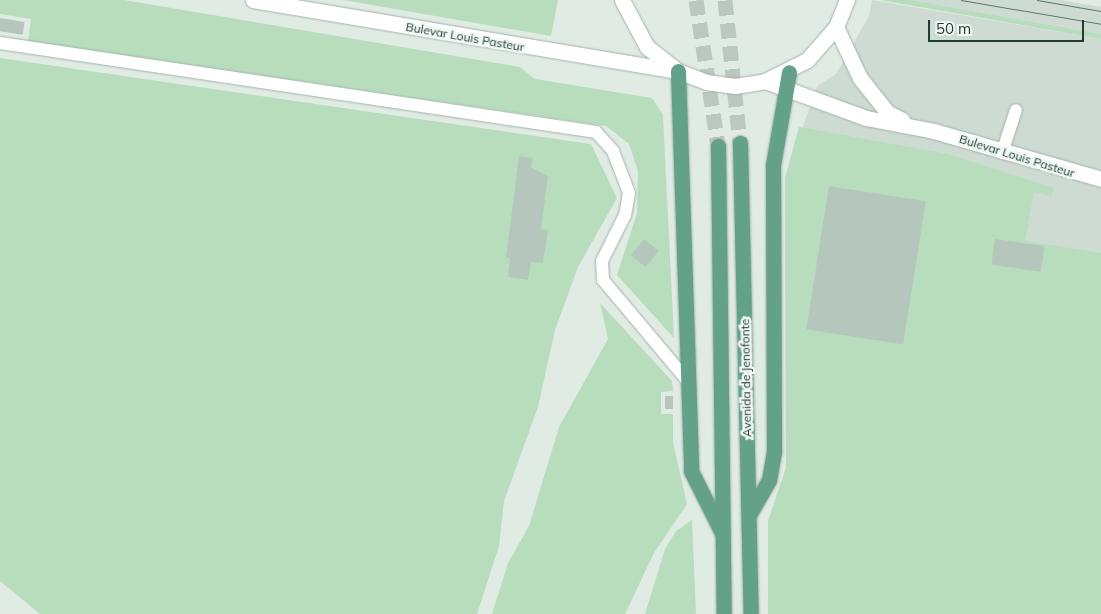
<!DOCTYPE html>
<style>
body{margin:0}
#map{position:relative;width:1101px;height:614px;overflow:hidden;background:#e0ebe4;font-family:Mulish,sans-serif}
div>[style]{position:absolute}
.built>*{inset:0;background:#cedbd3}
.green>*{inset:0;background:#b8ddbc}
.building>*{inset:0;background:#b5c6bd;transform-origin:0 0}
.primary-tunnel>*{height:15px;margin-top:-7.5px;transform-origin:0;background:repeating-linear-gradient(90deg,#bac8c0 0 15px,transparent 0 23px)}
.roads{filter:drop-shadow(0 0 1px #a3b3aa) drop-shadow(0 0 1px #a3b3aa)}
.service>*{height:12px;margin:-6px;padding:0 6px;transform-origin:6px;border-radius:6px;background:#fff}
.tertiary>*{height:15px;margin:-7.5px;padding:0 7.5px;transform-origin:7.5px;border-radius:7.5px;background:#fff}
.primary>*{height:15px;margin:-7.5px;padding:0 7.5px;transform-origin:7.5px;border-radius:7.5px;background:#63a188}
.tram>*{height:1px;margin:-0.5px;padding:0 0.5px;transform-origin:0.5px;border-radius:0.5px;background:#5a776b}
span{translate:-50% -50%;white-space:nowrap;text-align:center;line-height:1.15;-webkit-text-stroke:5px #f0f8f3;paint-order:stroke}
.street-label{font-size:12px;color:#203b30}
.scale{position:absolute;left:928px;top:20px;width:156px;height:22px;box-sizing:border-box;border:2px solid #203b30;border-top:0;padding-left:6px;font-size:15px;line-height:18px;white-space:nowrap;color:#203b30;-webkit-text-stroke:4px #f0f8f3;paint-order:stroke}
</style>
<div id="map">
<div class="built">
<div style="clip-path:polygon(872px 0,1101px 39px,1101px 614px,768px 614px,768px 521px,786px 468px,785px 178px,817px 86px,836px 74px,869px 16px)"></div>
<div style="clip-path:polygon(910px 0,1061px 0,1101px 7px,1101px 34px)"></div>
</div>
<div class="green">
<div style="clip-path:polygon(0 0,124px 0,520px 67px,535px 79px,652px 98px,663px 115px,674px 338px,617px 275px,637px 213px,638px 171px,629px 144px,606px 126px,28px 41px,31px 19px,0 14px)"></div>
<div style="clip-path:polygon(343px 0,558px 0,551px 36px)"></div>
<div style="clip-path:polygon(880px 0,910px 0,1101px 34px,1101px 39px)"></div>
<div style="clip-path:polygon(0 58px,591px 144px,617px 198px,578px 267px,555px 330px,538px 407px,504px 501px,499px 546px,477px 614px,40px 614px,0 581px)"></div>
<div style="clip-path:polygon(799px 127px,948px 154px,1054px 188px,1051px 196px,1034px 192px,1025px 241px,1101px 253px,1101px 614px,768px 614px,768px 521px,786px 468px,785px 178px)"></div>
<div style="clip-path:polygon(600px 303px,672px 381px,673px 391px,661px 392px,661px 414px,673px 414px,673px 442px,687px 504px,654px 553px,625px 614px,492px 614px,508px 563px,529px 526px,559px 427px,608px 339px)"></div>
<div style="clip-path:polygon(692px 520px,696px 614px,645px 614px,665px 549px,676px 531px)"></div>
</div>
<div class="building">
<div style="left:0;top:18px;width:25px;height:13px;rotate:9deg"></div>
<div style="clip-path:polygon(519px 156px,533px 158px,531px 167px,548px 176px,541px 229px,548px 230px,543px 263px,531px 262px,528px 280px,508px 277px,510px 258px,506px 258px)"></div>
<div style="left:829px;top:186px;width:98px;height:145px;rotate:9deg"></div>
<div style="left:644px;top:239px;width:19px;height:21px;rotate:39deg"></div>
<div style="left:995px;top:239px;width:50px;height:26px;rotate:8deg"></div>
<div style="left:665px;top:396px;width:8px;height:13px"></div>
</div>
<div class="primary-tunnel">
<div style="left:696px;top:0;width:148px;rotate:81.4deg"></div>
<div style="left:725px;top:0;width:144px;rotate:84deg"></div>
</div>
<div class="roads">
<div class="service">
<div style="left:0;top:43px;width:603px;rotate:8.49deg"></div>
<div style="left:596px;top:132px;width:25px;rotate:48deg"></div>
<div style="left:613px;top:151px;width:45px;rotate:69.1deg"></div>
<div style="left:629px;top:193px;width:22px;rotate:100deg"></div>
<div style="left:625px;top:215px;width:51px;rotate:116.6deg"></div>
<div style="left:602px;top:261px;width:19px;rotate:87deg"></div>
<div style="left:603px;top:280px;width:129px;rotate:50deg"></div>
<div style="left:1002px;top:153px;width:45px;rotate:-72deg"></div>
</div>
<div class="tertiary">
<div style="left:253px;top:0;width:431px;rotate:9.5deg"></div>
<div style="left:622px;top:0;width:53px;rotate:62deg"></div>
<div style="left:647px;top:47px;width:39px;rotate:38deg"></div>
<div style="left:678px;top:71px;width:30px;rotate:21deg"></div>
<div style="left:706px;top:82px;width:29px;rotate:8deg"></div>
<div style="left:735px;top:86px;width:30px;rotate:-9deg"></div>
<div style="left:765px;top:81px;width:47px;rotate:-26.6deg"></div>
<div style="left:807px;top:60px;width:44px;rotate:-48.7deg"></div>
<div style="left:836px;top:27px;width:29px;rotate:-68deg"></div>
<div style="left:836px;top:27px;width:56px;rotate:64.8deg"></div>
<div style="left:860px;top:78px;width:43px;rotate:51.5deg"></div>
<div style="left:887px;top:112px;width:17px;rotate:28deg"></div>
<div style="left:765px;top:81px;width:108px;rotate:20.1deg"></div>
<div style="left:866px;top:118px;width:69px;rotate:10.8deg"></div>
<div style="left:934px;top:131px;width:174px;rotate:16deg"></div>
</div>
<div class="primary">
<div style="left:678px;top:71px;width:400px;rotate:88.1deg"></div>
<div style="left:691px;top:471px;width:69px;rotate:63.4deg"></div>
<div style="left:740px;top:143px;width:471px;rotate:88.7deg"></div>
<div style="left:718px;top:146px;width:468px;rotate:89.3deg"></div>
<div style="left:749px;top:515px;width:40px;rotate:-60.3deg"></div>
<div style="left:769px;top:480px;width:28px;rotate:-80deg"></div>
<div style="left:774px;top:452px;width:287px;rotate:-90.2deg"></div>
<div style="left:773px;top:165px;width:94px;rotate:-80.2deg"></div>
</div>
</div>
<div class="tram">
<div style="left:961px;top:0;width:142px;rotate:9.7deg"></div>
<div style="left:1037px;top:0;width:65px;rotate:9.8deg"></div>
</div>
<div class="street-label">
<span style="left:465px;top:37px;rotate:10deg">Bulevar Louis Pasteur</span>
<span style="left:1017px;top:156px;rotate:17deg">Bulevar Louis Pasteur</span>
<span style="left:746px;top:378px;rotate:-91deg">Avenida de Jenofonte</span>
</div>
<div class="scale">50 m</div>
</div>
